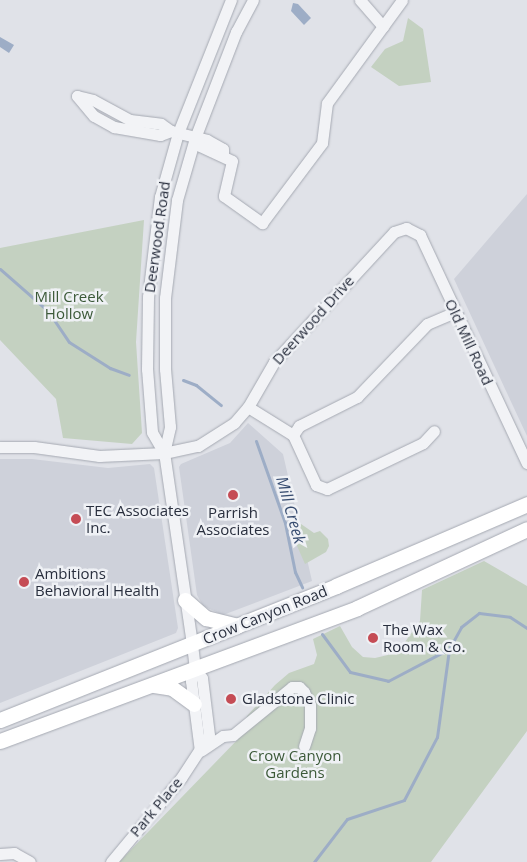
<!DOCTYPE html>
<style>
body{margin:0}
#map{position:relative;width:527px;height:862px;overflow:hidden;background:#e0e2e8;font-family:"Open Sans",sans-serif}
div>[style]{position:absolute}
.built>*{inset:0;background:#ced1da}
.green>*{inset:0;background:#c4d1c1}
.water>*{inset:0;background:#9dadc6}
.stream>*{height:3px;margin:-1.5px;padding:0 1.5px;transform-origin:1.5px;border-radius:1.5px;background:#9dadc6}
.roads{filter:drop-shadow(0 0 1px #a5a9b2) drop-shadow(0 0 1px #a5a9b2)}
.minor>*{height:11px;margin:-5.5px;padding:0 5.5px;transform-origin:5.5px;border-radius:5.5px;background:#f2f3f6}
.major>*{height:15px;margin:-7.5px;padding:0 7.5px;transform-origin:7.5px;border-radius:7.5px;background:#fff}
.dots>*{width:14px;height:14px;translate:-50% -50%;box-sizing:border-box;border:2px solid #eff1f5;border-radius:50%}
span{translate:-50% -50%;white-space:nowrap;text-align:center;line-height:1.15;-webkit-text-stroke:5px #eff1f5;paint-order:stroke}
.street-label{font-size:15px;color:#292f3e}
.park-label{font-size:15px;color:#3b5938}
.poi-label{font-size:15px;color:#292f3e}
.left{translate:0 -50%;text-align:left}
.water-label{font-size:16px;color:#364b6f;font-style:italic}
</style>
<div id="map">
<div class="built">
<div style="clip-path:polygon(527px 194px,527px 436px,454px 279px)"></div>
<div style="clip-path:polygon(248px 423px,283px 454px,312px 581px,223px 615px,203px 606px,197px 595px,179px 467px,181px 464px,230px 443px)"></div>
<div style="clip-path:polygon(0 459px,32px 459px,108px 468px,150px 464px,154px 468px,178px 628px,176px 633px,0 703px)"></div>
</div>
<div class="green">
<div style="clip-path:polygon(408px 18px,423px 29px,431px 82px,399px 86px,371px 67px,385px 49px,403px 41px)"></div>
<div style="clip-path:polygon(144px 220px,136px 342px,142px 433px,132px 444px,63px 438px,56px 399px,0 340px,0 248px)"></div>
<div style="clip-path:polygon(301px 524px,314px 533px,320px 531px,328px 539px,329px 546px,326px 552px,305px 564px,290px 530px)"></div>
<div style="clip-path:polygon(484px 561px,527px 586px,527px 731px,431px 862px,119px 862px,241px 736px,247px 716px,275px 685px,289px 673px,314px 664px,317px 655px,313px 639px,340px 626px,352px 647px,363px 657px,375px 658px,392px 654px,400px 649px,420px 621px,422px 590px)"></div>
</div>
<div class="water">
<div style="clip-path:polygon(293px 3px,298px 4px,311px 18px,304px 25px,291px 11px)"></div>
<div style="clip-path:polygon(0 37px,14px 45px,9px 53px,0 47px)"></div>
</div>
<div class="stream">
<div style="left:0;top:269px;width:64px;rotate:41.2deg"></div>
<div style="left:48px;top:311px;width:37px;rotate:56deg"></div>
<div style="left:69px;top:342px;width:49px;rotate:32.4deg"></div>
<div style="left:110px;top:368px;width:20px;rotate:20deg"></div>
<div style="left:183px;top:380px;width:14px;rotate:21deg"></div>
<div style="left:196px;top:385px;width:32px;rotate:39deg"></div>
<div style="left:256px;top:441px;width:87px;rotate:70.5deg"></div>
<div style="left:285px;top:523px;width:50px;rotate:78.5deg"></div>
<div style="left:295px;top:572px;width:17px;rotate:65deg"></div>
<div style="left:322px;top:634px;width:47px;rotate:53.6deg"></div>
<div style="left:350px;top:672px;width:39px;rotate:13deg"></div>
<div style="left:388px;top:681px;width:69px;rotate:-27.7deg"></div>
<div style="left:314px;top:862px;width:54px;rotate:-52.5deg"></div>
<div style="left:347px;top:819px;width:60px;rotate:-18.4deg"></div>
<div style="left:404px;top:800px;width:71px;rotate:-62.4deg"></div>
<div style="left:437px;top:737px;width:89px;rotate:-82.2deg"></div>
<div style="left:449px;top:649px;width:25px;rotate:-61deg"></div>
<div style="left:461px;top:627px;width:23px;rotate:-38deg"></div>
<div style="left:479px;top:613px;width:31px;rotate:7deg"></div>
<div style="left:510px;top:617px;width:20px;rotate:33deg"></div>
</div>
<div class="roads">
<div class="minor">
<div style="left:360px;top:0;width:35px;rotate:49deg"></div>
<div style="left:77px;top:96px;width:16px;rotate:14deg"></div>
<div style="left:93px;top:100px;width:42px;rotate:28.4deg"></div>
<div style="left:130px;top:120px;width:31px;rotate:7deg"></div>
<div style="left:161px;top:124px;width:12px;rotate:35deg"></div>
<div style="left:171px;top:131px;width:37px;rotate:14deg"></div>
<div style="left:207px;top:140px;width:18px;rotate:29deg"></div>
<div style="left:223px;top:149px;width:6px;rotate:90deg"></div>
<div style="left:77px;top:96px;width:26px;rotate:50deg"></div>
<div style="left:94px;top:116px;width:23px;rotate:29deg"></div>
<div style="left:114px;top:127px;width:47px;rotate:9.9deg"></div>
<div style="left:160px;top:135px;width:12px;rotate:-20deg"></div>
<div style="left:198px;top:139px;width:7px;rotate:74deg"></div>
<div style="left:200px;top:146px;width:35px;rotate:25deg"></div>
<div style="left:232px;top:161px;width:36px;rotate:103deg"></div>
<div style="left:224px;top:196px;width:47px;rotate:35.4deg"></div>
<div style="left:262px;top:223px;width:100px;rotate:-53.1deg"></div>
<div style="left:322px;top:143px;width:40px;rotate:-82.9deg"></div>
<div style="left:327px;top:103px;width:127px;rotate:-53.9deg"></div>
<div style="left:248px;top:407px;width:53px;rotate:31.9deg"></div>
<div style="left:293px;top:435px;width:55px;rotate:65.3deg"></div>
<div style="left:316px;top:485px;width:12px;rotate:20deg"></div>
<div style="left:327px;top:489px;width:106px;rotate:-25.6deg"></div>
<div style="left:423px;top:443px;width:16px;rotate:-47deg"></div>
<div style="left:293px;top:435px;width:11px;rotate:-56deg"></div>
<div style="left:299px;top:426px;width:65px;rotate:-26.6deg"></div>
<div style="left:357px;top:397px;width:101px;rotate:-46.2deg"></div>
<div style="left:427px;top:324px;width:30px;rotate:-23deg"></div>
<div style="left:0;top:447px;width:34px"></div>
<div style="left:34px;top:447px;width:66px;rotate:7.9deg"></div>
<div style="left:99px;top:456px;width:65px;rotate:-2.6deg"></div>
<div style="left:164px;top:453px;width:35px;rotate:-12deg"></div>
<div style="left:198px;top:446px;width:43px;rotate:-32.6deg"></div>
<div style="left:234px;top:423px;width:21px;rotate:-49deg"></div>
<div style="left:248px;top:407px;width:52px;rotate:-60deg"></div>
<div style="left:274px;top:362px;width:177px;rotate:-47.3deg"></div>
<div style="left:394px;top:232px;width:13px;rotate:-18deg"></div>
<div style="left:406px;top:228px;width:16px;rotate:27deg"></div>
<div style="left:420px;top:235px;width:252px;rotate:64.9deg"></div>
<div style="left:164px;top:453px;width:27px;rotate:-77deg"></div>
<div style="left:170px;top:427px;width:58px;rotate:-94.9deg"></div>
<div style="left:165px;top:369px;width:71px;rotate:-90deg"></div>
<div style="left:165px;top:298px;width:99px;rotate:-83deg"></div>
<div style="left:177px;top:200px;width:65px;rotate:-73.8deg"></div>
<div style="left:195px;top:138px;width:114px;rotate:-68.9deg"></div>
<div style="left:236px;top:32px;width:36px;rotate:-62deg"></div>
<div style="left:202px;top:750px;width:25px;rotate:-34deg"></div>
<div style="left:223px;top:736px;width:10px;rotate:-6deg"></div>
<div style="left:233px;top:735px;width:76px;rotate:-39.1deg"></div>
<div style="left:292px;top:687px;width:7px"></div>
<div style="left:299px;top:687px;width:7px;rotate:45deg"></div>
<div style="left:304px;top:692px;width:14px;rotate:65deg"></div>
<div style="left:310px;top:705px;width:23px;rotate:90deg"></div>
<div style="left:310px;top:728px;width:19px;rotate:108deg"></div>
<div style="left:200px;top:751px;width:71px;rotate:-97.3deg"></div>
<div style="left:191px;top:681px;width:13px;rotate:-72deg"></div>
<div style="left:195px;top:669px;width:25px;rotate:-97deg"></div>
<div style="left:192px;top:644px;width:193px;rotate:-98.3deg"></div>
<div style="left:164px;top:453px;width:24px;rotate:-120deg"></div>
<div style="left:152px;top:432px;width:63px;rotate:-94.5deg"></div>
<div style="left:147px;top:369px;width:72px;rotate:-89.2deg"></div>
<div style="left:148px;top:297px;width:101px;rotate:-83.2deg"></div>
<div style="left:160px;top:197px;width:66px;rotate:-74.3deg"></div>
<div style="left:178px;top:133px;width:143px;rotate:-68.3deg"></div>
<div style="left:0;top:854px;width:14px;rotate:-4deg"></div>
<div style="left:14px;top:853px;width:18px;rotate:29deg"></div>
<div style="left:111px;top:862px;width:109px;rotate:-50.2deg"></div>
<div style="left:181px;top:778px;width:51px;rotate:-56.9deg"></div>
<div style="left:209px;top:735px;width:57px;rotate:-97deg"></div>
<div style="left:202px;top:678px;width:11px;rotate:-128deg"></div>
</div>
<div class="major">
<div style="left:185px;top:600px;width:28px;rotate:41deg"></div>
<div style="left:206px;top:618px;width:32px;rotate:14deg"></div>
<div style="left:154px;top:685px;width:18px;rotate:9deg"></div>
<div style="left:172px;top:688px;width:27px;rotate:36deg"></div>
<div style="left:0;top:720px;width:362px;rotate:-21.7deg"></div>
<div style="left:336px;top:586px;width:208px;rotate:-23.2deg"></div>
<div style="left:0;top:741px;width:381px;rotate:-20.4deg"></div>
<div style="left:357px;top:608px;width:187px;rotate:-24.9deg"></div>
</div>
</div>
<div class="dots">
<div style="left:233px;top:495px;background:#c54c55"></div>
<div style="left:76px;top:519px;background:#c54c55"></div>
<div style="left:24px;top:582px;background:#c54c55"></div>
<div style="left:373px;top:638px;background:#c54c55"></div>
<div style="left:231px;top:699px;background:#c54c55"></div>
</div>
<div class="street-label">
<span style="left:157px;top:237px;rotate:-82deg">Deerwood Road</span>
<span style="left:313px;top:320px;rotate:-48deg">Deerwood Drive</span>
<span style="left:469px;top:342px;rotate:65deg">Old Mill Road</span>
<span style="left:265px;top:615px;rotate:-22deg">Crow Canyon Road</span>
<span style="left:156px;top:807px;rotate:-50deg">Park Place</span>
</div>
<div class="park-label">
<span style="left:69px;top:305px">Mill Creek<br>Hollow</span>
<span style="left:295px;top:764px">Crow Canyon<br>Gardens</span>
</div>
<div class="poi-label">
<span class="left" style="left:86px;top:519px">TEC Associates<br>Inc.</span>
<span style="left:233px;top:521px">Parrish<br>Associates</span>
<span class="left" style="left:35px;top:582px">Ambitions<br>Behavioral Health</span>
<span class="left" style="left:383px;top:638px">The Wax<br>Room &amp; Co.</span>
<span class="left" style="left:242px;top:699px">Gladstone Clinic</span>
</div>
<div class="water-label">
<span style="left:291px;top:510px;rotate:74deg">Mill Creek</span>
</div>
</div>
